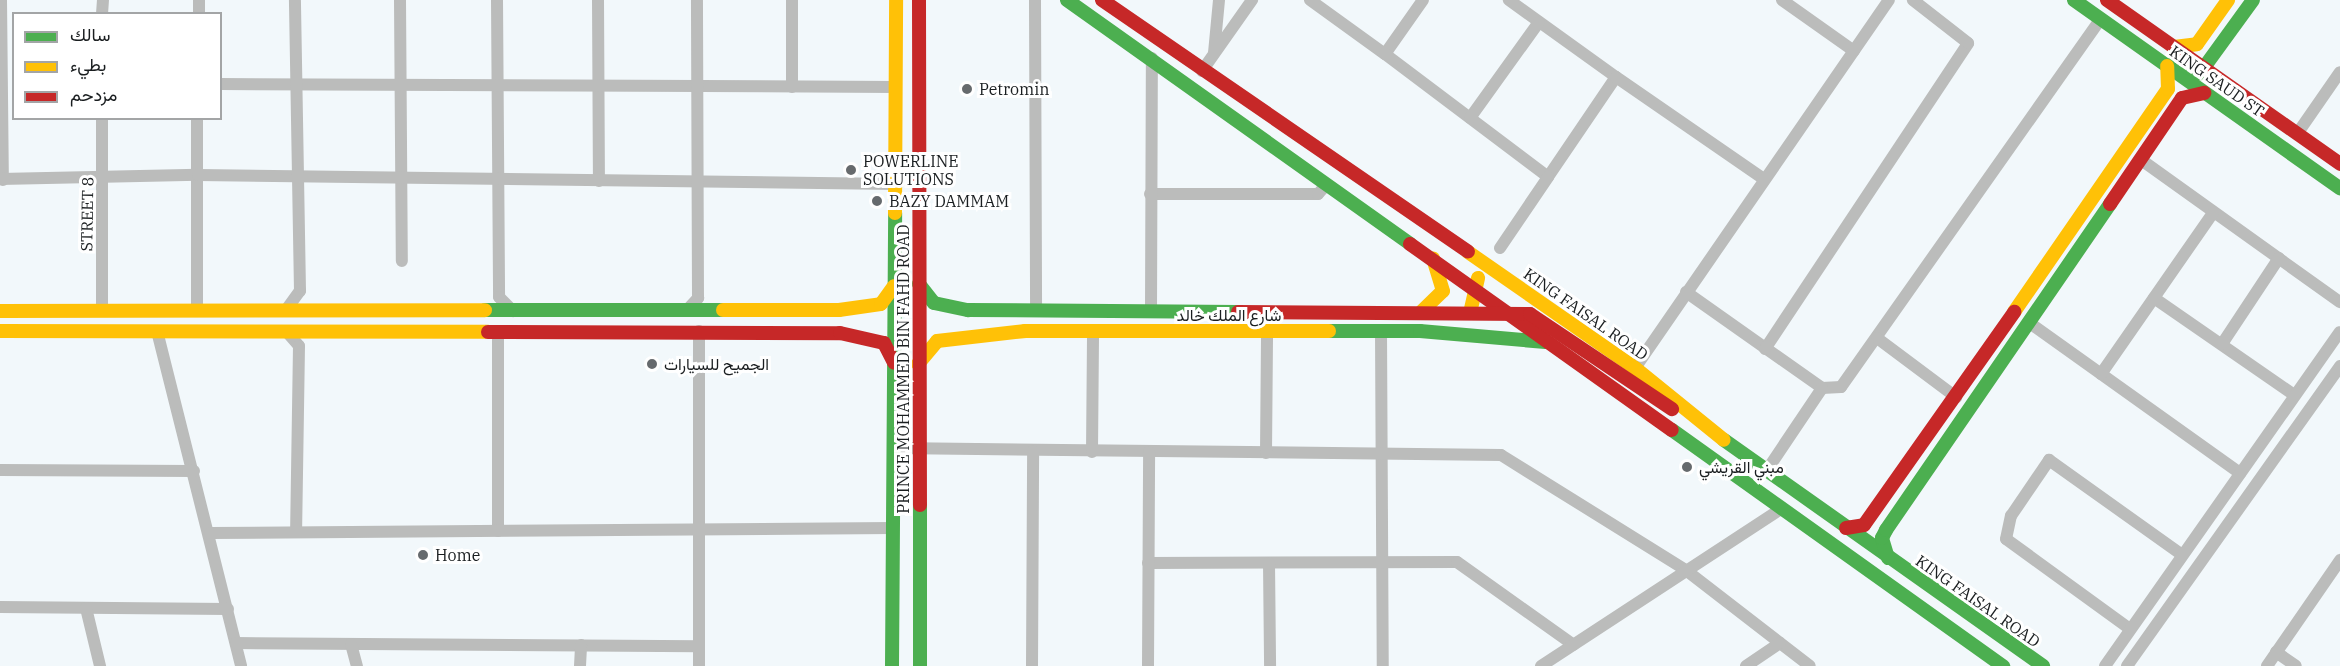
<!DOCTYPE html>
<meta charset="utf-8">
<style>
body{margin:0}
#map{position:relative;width:2340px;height:666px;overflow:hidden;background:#f2f8fb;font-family:"IBM Plex Serif",Vazirmatn,serif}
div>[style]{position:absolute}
.street>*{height:12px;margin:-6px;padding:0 6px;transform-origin:6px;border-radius:6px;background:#bbbcbb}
.fast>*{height:14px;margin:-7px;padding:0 7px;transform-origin:7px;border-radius:7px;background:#4caf50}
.slow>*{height:14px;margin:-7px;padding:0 7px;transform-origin:7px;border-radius:7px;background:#ffc107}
.jam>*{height:14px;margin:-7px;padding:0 7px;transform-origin:7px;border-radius:7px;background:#c62828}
.dots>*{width:16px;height:16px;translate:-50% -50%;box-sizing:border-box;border:3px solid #fff;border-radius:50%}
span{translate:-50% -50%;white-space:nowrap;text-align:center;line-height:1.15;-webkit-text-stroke:6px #fff;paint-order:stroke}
.street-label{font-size:16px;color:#1a1e20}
.poi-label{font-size:16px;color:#1a1e20}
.left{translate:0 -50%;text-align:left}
.legend{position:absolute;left:12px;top:12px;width:210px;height:108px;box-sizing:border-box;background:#fff;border:2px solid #a3a5a6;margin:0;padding:8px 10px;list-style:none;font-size:18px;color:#1a1e20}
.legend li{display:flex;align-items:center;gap:12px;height:30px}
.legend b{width:30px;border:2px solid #a3a5a6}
</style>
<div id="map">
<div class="street">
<div style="left:1px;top:0;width:180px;rotate:89.4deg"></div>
<div style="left:400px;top:0;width:261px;rotate:89.6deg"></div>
<div style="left:497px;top:0;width:297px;rotate:89.6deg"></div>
<div style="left:499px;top:297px;width:20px;rotate:45deg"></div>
<div style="left:598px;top:0;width:181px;rotate:89.7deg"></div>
<div style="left:1035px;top:0;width:311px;rotate:89.8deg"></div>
<div style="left:1310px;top:0;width:92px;rotate:35.8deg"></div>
<div style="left:1385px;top:54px;width:66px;rotate:-54.9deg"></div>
<div style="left:1782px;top:0;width:88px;rotate:35.3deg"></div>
<div style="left:102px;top:14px;width:14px;rotate:-86deg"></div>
<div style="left:199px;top:14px;width:14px;rotate:-90deg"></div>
<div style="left:1214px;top:53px;width:53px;rotate:-84.6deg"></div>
<div style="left:1385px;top:54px;width:204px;rotate:37deg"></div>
<div style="left:1548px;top:177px;width:121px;rotate:-55.8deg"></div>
<div style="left:1616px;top:77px;width:132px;rotate:-144.3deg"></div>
<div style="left:1202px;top:71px;width:87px;rotate:-54.8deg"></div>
<div style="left:1616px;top:77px;width:180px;rotate:34.6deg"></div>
<div style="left:220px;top:84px;width:675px;rotate:0.25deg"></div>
<div style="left:792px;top:87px;width:87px;rotate:-90deg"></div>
<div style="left:197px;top:118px;width:193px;rotate:90deg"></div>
<div style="left:1470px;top:118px;width:118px;rotate:-54.3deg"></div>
<div style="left:2297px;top:134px;width:75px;rotate:-55.3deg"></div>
<div style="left:2140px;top:159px;width:246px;rotate:35.6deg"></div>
<div style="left:0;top:179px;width:198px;rotate:-1.2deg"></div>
<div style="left:198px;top:175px;width:697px;rotate:0.74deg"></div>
<div style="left:1150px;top:194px;width:168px"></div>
<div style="left:1318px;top:194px;width:12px;rotate:-48deg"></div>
<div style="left:1500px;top:248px;width:86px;rotate:-55.9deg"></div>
<div style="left:1686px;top:292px;width:166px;rotate:35.2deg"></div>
<div style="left:1822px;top:388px;width:19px;rotate:-3deg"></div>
<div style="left:1841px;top:387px;width:451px;rotate:-54.8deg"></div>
<div style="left:2154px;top:298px;width:170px;rotate:34.7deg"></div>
<div style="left:102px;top:310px;width:192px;rotate:-90deg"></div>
<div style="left:286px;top:310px;width:24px;rotate:-54deg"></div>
<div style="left:300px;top:291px;width:291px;rotate:-91deg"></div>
<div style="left:686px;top:311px;width:18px;rotate:-47deg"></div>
<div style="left:698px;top:298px;width:298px;rotate:-90.2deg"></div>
<div style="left:1151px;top:311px;width:253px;rotate:-89.8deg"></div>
<div style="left:2031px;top:324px;width:257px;rotate:35.5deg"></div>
<div style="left:157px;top:331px;width:345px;rotate:75.9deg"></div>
<div style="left:287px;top:332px;width:18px;rotate:49deg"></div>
<div style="left:299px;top:346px;width:186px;rotate:90.9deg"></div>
<div style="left:1381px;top:332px;width:334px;rotate:89.7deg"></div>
<div style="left:1877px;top:338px;width:99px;rotate:36.8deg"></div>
<div style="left:2222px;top:344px;width:103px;rotate:-56.5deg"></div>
<div style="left:1765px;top:349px;width:367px;rotate:-56.4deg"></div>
<div style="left:1968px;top:43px;width:70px;rotate:-142deg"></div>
<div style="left:1635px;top:368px;width:447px;rotate:-55.4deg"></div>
<div style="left:2101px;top:374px;width:196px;rotate:-55.2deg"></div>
<div style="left:894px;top:448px;width:607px;rotate:0.66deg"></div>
<div style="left:1501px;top:455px;width:219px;rotate:31.9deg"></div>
<div style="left:1687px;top:571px;width:155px;rotate:37.7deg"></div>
<div style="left:1092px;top:452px;width:120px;rotate:-89.5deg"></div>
<div style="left:1266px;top:453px;width:121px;rotate:-89.5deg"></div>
<div style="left:0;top:470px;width:194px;rotate:0.3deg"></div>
<div style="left:1767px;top:470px;width:99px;rotate:-56.1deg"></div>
<div style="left:498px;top:531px;width:199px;rotate:-90deg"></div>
<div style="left:210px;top:533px;width:683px;rotate:-0.42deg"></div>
<div style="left:1148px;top:563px;width:309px;rotate:-0.2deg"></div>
<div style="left:1457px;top:562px;width:143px;rotate:35.4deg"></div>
<div style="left:1269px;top:563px;width:103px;rotate:89.4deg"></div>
<div style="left:0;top:607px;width:228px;rotate:0.5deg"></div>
<div style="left:86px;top:608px;width:60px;rotate:76.4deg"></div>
<div style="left:2130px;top:629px;width:153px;rotate:-144deg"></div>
<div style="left:2006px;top:539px;width:24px;rotate:-78deg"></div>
<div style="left:2011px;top:516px;width:68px;rotate:-55.8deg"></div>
<div style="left:2049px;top:460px;width:163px;rotate:35.5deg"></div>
<div style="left:236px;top:643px;width:463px;rotate:0.4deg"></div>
<div style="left:351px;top:644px;width:23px;rotate:75deg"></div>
<div style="left:2276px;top:652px;width:24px;rotate:35deg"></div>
<div style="left:580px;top:666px;width:21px;rotate:-87deg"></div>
<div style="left:699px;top:666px;width:335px;rotate:-90deg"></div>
<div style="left:1032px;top:666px;width:215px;rotate:-89.7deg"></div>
<div style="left:1148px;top:666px;width:214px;rotate:-89.7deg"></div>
<div style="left:1541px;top:666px;width:287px;rotate:-33.2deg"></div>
<div style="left:1746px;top:666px;width:41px;rotate:-34.1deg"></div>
<div style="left:2105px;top:666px;width:408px;rotate:-54.9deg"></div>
<div style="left:2127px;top:666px;width:368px;rotate:-54.6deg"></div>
<div style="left:2267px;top:666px;width:129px;rotate:-55.4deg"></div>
</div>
<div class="fast">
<div style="left:1067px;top:0;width:421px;rotate:35.4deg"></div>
<div style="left:2074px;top:0;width:326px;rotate:35.3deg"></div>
<div style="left:2175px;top:61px;width:28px;rotate:26deg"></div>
<div style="left:2200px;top:73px;width:90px;rotate:-54deg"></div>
<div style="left:919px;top:284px;width:24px;rotate:52deg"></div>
<div style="left:934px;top:303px;width:35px;rotate:12deg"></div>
<div style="left:968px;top:310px;width:270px;rotate:0.4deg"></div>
<div style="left:485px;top:310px;width:238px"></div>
<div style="left:1329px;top:331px;width:91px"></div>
<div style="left:1420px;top:331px;width:126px;rotate:5deg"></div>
<div style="left:1672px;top:430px;width:407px;rotate:35.5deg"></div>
<div style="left:1724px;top:440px;width:391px;rotate:35.3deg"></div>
<div style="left:920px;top:505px;width:161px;rotate:90deg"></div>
<div style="left:1888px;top:558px;width:21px;rotate:-107deg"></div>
<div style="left:1882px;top:538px;width:9px;rotate:-63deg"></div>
<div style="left:1886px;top:530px;width:396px;rotate:-55.5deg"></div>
<div style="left:892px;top:666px;width:453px;rotate:-89.6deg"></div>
</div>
<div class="slow">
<div style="left:2174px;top:47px;width:23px;rotate:-7deg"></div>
<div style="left:2197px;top:44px;width:54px;rotate:-54.8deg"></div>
<div style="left:895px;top:213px;width:213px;rotate:-89.7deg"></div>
<div style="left:1468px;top:252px;width:203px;rotate:34.8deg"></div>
<div style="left:1635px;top:368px;width:114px;rotate:39deg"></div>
<div style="left:723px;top:310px;width:116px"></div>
<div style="left:839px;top:310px;width:42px;rotate:-8.1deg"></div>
<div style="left:881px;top:304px;width:22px;rotate:-54deg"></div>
<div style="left:0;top:311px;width:485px;rotate:-0.1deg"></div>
<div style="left:1421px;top:312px;width:30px;rotate:-44deg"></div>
<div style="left:1443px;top:291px;width:34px;rotate:-107deg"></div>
<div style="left:2014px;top:312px;width:271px;rotate:-55.4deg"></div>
<div style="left:2168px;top:89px;width:23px;rotate:-92deg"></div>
<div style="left:1470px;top:313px;width:36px;rotate:-77deg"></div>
<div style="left:0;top:331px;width:488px;rotate:0.1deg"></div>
<div style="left:918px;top:364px;width:30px;rotate:-50deg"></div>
<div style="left:937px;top:341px;width:89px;rotate:-6.5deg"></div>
<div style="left:1025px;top:331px;width:304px"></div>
</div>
<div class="jam">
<div style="left:919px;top:0;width:505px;rotate:89.89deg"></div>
<div style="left:1102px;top:0;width:444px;rotate:34.5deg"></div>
<div style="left:2107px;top:0;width:285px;rotate:35.1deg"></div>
<div style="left:2110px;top:204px;width:128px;rotate:-55.8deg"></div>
<div style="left:2182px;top:98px;width:23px;rotate:-13deg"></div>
<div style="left:1410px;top:244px;width:321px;rotate:35.4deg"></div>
<div style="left:1238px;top:312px;width:292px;rotate:0.4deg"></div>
<div style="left:1530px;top:314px;width:171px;rotate:33.8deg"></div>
<div style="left:488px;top:332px;width:352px;rotate:0.2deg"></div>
<div style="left:840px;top:333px;width:45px;rotate:12.8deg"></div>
<div style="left:884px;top:343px;width:22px;rotate:63deg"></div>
<div style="left:1846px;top:528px;width:18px;rotate:-9deg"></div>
<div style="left:1864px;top:525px;width:261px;rotate:-54.8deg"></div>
</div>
<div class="dots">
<div style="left:967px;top:89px;background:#666a6d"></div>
<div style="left:851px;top:170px;background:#666a6d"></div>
<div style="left:877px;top:201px;background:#666a6d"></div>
<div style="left:652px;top:364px;background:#666a6d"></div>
<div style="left:1687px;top:467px;background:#666a6d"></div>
<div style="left:423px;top:555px;background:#666a6d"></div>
</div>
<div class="street-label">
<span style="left:2217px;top:81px;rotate:35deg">KING SAUD ST</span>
<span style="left:87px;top:214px;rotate:-89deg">STREET 8</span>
<span style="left:1586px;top:314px;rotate:35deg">KING FAISAL ROAD</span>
<span style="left:1229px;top:315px">شارع الملك خالد</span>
<span style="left:903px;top:369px;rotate:-90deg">PRINCE MOHAMMED BIN FAHD ROAD</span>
<span style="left:1978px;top:601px;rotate:35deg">KING FAISAL ROAD</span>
</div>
<div class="poi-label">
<span class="left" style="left:979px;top:89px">Petromin</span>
<span class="left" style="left:863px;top:170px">POWERLINE<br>SOLUTIONS</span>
<span class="left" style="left:889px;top:201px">BAZY DAMMAM</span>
<span class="left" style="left:664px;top:364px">الجميح للسيارات</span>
<span class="left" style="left:1699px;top:467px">مبني القريشي</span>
<span class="left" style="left:435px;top:555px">Home</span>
</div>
<ul class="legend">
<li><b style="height:8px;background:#4caf50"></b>سالك</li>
<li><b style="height:8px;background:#ffc107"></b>بطيء</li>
<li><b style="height:8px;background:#c62828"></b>مزدحم</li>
</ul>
</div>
